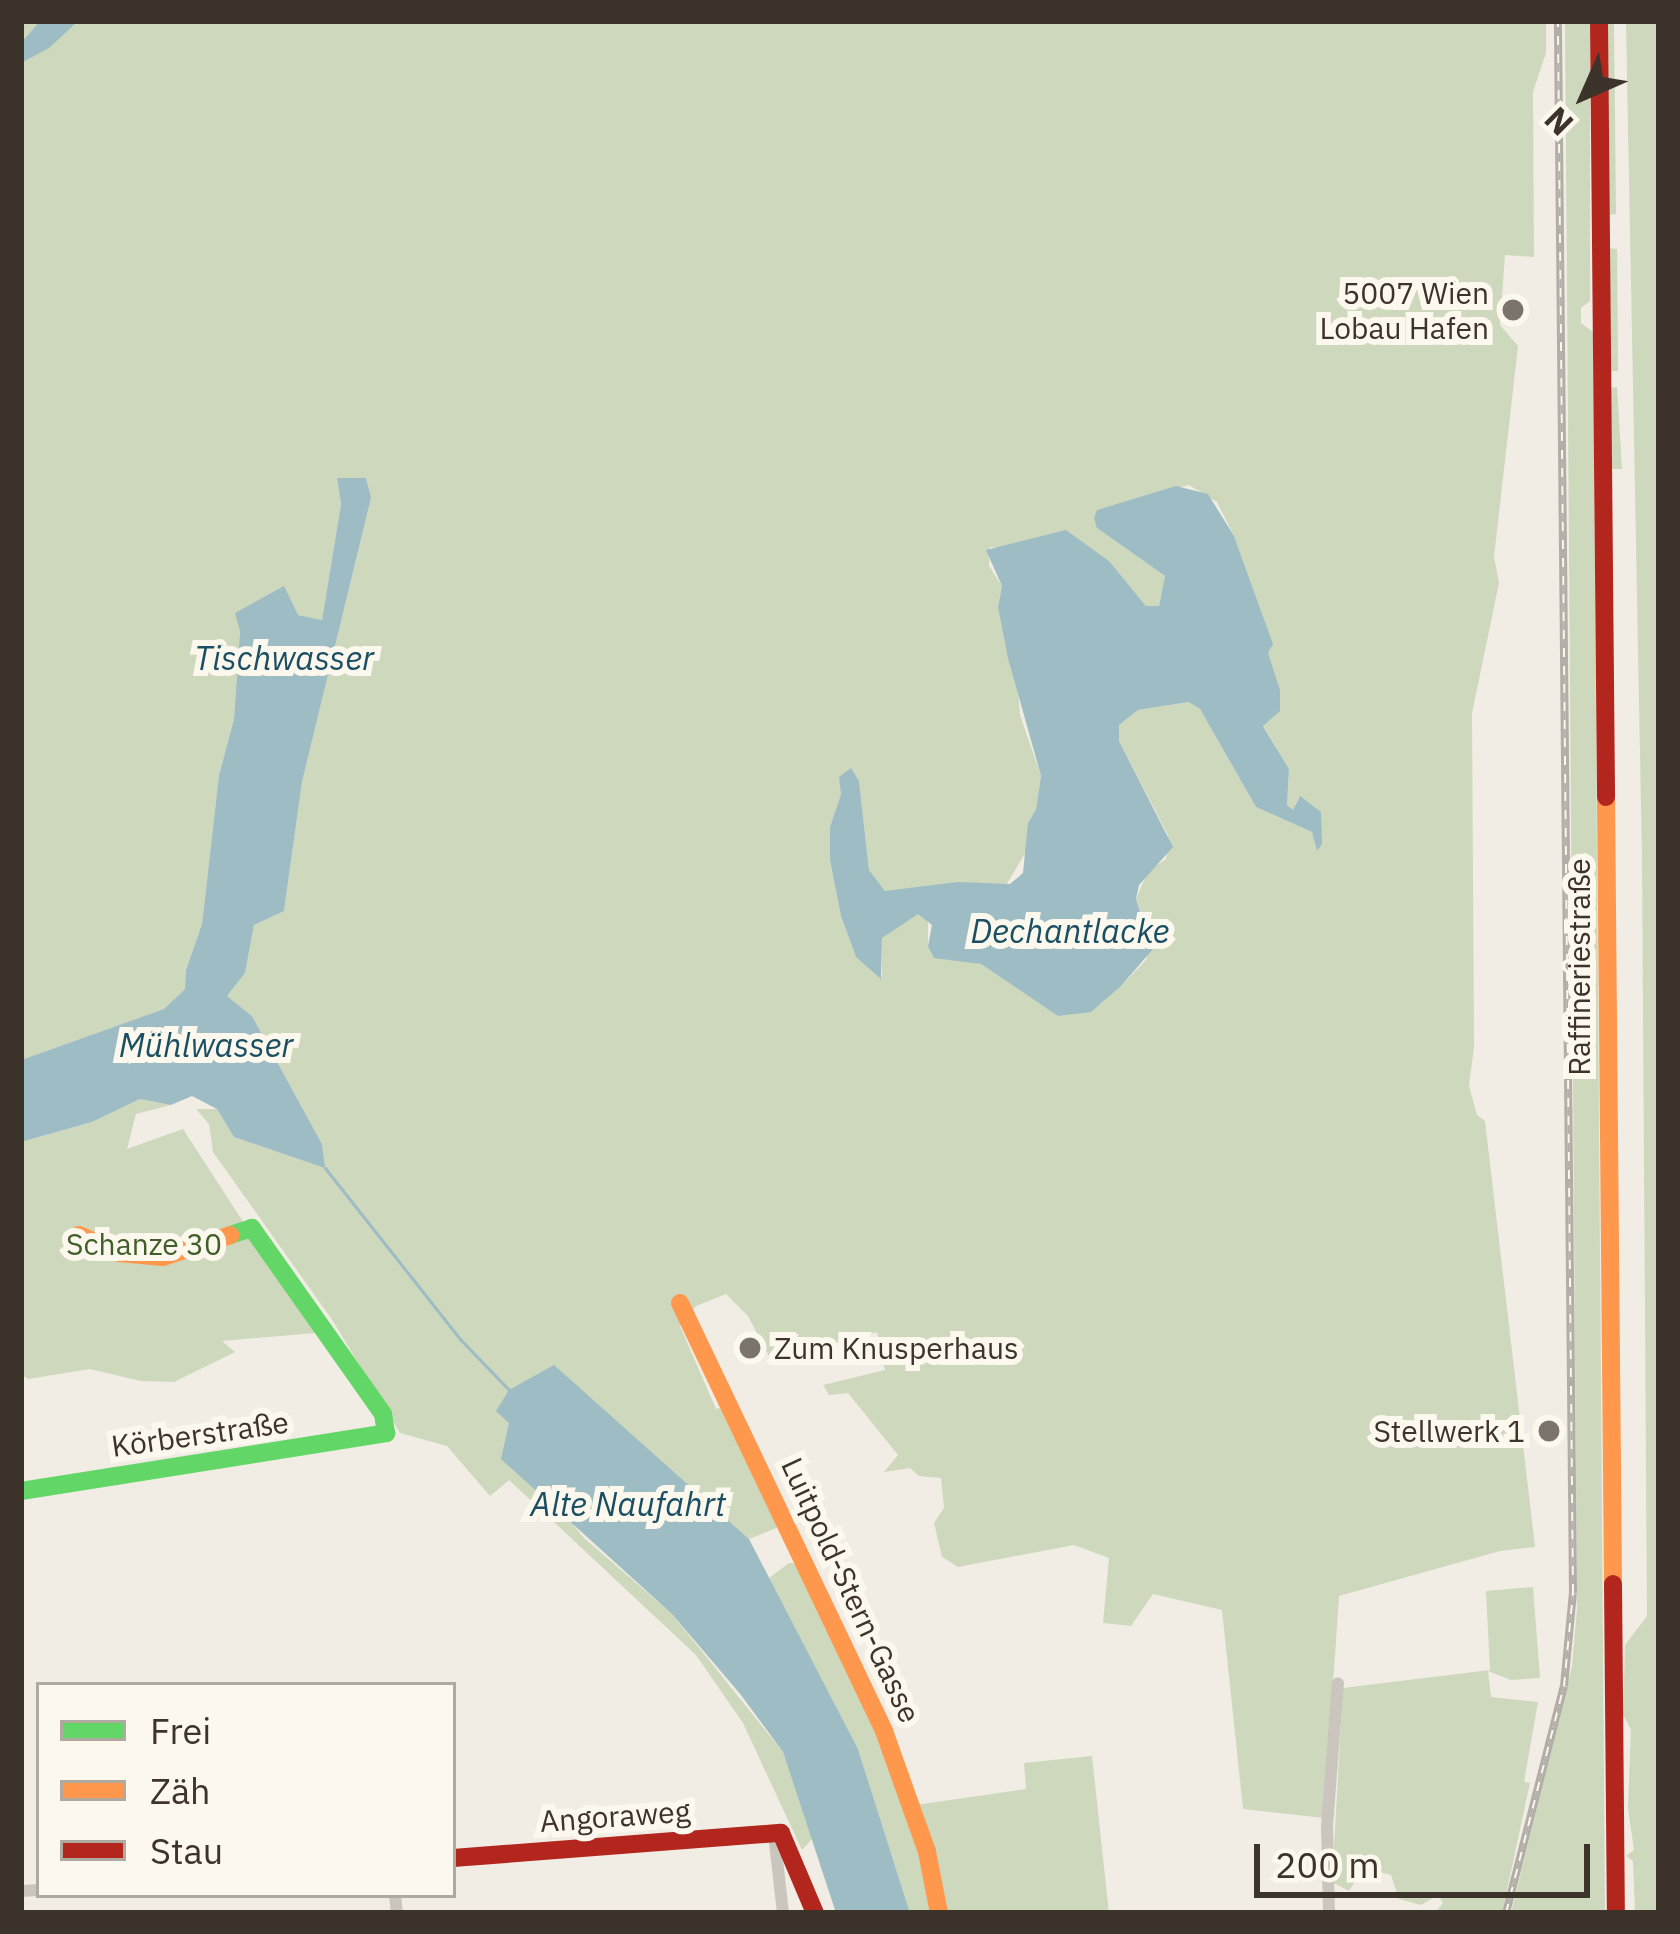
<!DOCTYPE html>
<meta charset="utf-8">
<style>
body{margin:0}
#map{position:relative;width:1680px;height:1934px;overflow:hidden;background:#f1ede4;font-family:"IBM Plex Sans",sans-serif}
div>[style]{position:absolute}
.green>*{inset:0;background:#cdd8bd}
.water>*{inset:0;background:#9ebcc4}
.stream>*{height:3px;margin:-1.5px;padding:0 1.5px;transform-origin:1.5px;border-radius:1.5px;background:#9ebcc4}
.street>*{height:12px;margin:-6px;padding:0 6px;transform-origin:6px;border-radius:6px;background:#cac6bd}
.fast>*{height:18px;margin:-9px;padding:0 9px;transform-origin:9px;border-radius:9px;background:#63d668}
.slow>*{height:18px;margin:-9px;padding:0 9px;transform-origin:9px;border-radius:9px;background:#ff974d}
.jam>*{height:18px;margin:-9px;padding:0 9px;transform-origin:9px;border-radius:9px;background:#b3261e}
.rail>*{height:8px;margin-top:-4px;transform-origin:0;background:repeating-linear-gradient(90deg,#fcf8ed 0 9px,#b2aea7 0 18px);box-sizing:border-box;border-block:3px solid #b2aea7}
.dots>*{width:33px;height:33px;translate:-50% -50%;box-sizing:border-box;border:6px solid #fcf8ed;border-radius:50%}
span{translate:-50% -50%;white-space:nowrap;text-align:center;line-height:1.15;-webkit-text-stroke:12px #fcf8ed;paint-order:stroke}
.poi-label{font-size:30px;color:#3c332a}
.right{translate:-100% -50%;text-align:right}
.left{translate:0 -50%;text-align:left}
.street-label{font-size:30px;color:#3c332a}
.park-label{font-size:30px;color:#405e2a}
.water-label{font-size:33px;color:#1a4f63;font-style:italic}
.frame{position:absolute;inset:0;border:24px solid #3c332a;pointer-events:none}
.legend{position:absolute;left:36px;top:1682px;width:420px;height:216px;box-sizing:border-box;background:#fcf8ed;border:3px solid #afa99f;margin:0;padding:15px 21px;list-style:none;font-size:36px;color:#3c332a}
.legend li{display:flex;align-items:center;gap:24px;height:60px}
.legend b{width:60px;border:3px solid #afa99f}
.north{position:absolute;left:1524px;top:36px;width:120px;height:120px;-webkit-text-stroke:9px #fcf8ed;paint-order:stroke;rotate:225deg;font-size:33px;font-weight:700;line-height:48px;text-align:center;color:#3c332a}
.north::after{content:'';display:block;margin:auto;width:42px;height:54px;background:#3c332a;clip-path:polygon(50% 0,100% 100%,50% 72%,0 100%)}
.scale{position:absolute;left:1254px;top:1844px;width:336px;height:54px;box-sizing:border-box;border:6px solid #3c332a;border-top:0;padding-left:15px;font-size:36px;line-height:42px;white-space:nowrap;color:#3c332a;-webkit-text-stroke:9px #fcf8ed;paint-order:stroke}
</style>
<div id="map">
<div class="green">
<i style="clip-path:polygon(evenodd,21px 21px,1546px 21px,1546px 53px,1533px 92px,1534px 257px,1505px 255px,1500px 325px,1518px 346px,1494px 557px,1499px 583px,1472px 713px,1474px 1047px,1469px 1086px,1477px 1115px,1485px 1121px,1535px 1547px,1500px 1551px,1339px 1596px,1324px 1818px,1243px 1809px,1222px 1610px,1153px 1594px,1131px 1626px,1103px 1623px,1109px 1558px,1074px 1545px,958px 1567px,942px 1557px,934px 1523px,944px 1508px,941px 1478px,919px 1476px,910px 1468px,884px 1472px,898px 1455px,848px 1393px,829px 1395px,823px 1385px,885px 1370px,877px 1332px,771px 1360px,748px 1316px,726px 1294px,696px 1306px,680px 1326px,716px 1409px,724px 1407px,781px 1526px,749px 1539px,554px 1366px,509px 1423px,508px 1443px,583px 1537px,672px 1614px,783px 1752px,812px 1839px,802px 1850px,743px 1723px,696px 1655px,509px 1480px,490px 1496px,447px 1446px,400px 1433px,333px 1321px,213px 1152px,209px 1124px,196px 1109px,217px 1109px,234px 1137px,324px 1167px,322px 1144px,252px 1016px,227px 996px,245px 973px,254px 925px,284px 911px,302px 782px,371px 498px,337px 478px,341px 504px,322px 620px,298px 615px,240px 631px,234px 719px,219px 775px,202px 924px,186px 970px,185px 989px,164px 1009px,21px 1060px,21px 21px,1189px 485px,1217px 502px,1234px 536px,1265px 622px,1263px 725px,1289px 769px,1287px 805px,1293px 811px,1299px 797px,1322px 844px,1317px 849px,1312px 832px,1256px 807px,1200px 709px,1190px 702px,1138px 710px,1119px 725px,1119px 741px,1168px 835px,1166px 859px,1148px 871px,1136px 899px,1151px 936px,1146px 960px,1121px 986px,1092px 1011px,1058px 1016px,981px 964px,940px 956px,928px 946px,928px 916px,918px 914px,891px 927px,882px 938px,882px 977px,856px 957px,841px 916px,830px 860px,830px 827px,841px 794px,859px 781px,869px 870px,885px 891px,1005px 887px,1027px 850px,1028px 823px,1036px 809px,1041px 776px,1020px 715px,1017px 675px,998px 607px,1002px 586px,989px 566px,990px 547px,1110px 562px,1146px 606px,1159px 606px,1165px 576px,1097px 528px,1097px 510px,1189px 485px)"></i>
<i style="clip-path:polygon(1565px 21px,1590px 21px,1590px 301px,1581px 308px,1581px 323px,1593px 332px,1605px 1913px,1511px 1913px,1572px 1666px,1577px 1609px)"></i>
<i style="clip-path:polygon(1605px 21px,1614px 21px,1616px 214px,1607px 215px)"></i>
<i style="clip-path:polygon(1626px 21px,1659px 21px,1659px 1913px,1635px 1913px,1633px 1861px,1626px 1856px,1634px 1850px,1628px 1808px,1631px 1729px,1623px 1715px,1625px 1645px,1647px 1616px,1642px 857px)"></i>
<i style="clip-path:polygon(1608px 248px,1617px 249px,1618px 371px,1610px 371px)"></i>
<i style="clip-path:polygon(1617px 387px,1622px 469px,1611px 469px,1610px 388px)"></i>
<i style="clip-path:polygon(140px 1099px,171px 1105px,136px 1114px,127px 1149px,183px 1129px,315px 1333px,222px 1341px,235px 1352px,174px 1382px,141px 1381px,90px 1369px,28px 1379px,21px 1374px,21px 1142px,92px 1122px)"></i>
<i style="clip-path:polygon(789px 1563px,802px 1564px,908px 1806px,1026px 1789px,1024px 1763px,1092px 1756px,1109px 1913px,910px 1913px,858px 1749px,769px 1578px)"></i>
<i style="clip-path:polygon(1533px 1587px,1540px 1678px,1511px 1680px,1488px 1671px,1491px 1697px,1538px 1702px,1524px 1782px,1530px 1783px,1502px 1913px,1435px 1913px,1443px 1903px,1438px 1895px,1421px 1905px,1399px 1899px,1391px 1875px,1372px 1870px,1359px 1875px,1349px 1891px,1332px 1882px,1343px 1688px,1490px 1670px,1486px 1591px)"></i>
</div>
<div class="water">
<i style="clip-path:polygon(40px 21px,78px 21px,49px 48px,21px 63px,21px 43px)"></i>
<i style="clip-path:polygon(337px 478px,366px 478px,371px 498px,302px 782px,284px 911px,254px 925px,245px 973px,227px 996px,252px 1016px,322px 1144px,325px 1168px,234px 1137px,217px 1109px,192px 1096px,171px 1105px,140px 1099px,92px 1122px,21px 1142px,21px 1060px,164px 1009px,185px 989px,186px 970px,202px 924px,219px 775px,234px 719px,240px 631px,235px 613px,284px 586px,298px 615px,322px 620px,341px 504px)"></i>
<i style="clip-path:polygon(1176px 486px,1208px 494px,1234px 536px,1273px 644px,1268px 653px,1280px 690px,1280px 711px,1263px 726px,1289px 769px,1287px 805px,1293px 810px,1300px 796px,1321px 812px,1322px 844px,1317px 851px,1312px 832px,1256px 807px,1200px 709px,1189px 702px,1138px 710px,1119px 725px,1119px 741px,1173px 847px,1139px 885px,1136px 899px,1153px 949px,1121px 986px,1091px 1012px,1058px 1016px,981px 964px,934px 958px,928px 946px,932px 925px,918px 914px,882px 938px,881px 979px,856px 957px,841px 916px,830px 860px,830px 827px,841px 794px,839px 777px,851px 768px,859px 781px,869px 870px,885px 891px,958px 882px,1010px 884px,1023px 873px,1028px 823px,1036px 809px,1041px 776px,1008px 658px,998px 607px,1002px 586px,986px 550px,1066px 530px,1110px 562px,1146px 606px,1159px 606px,1165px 576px,1097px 528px,1094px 518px,1097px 510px)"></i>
<i style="clip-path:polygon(554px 1365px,749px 1539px,858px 1749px,910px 1913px,836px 1913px,783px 1752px,741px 1695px,672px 1614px,501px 1459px,509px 1423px,496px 1411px,509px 1390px)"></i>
</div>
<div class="stream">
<i style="left:325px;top:1168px;width:218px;rotate:51.7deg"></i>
<i style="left:460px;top:1339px;width:71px;rotate:46.1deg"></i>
</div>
<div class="street">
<i style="left:774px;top:1834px;width:80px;rotate:83.5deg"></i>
<i style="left:21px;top:1891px;width:18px;rotate:-3deg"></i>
<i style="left:395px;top:1895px;width:18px;rotate:84deg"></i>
<i style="left:1329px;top:1913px;width:87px;rotate:-91.3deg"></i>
<i style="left:1327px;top:1826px;width:143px;rotate:-85.6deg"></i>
</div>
<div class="fast">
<i style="left:21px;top:1491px;width:370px;rotate:-9deg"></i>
<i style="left:386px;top:1433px;width:19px;rotate:-99deg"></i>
<i style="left:383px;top:1414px;width:228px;rotate:-125.2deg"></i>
<i style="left:252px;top:1228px;width:22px;rotate:162deg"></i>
</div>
<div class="slow">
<i style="left:1606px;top:797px;width:787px;rotate:89.49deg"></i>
<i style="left:79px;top:1235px;width:44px;rotate:24.2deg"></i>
<i style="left:119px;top:1253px;width:44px;rotate:5.2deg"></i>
<i style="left:163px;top:1257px;width:71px;rotate:-17.9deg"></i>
<i style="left:680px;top:1303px;width:474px;rotate:64.5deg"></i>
<i style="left:884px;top:1731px;width:128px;rotate:70.4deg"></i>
<i style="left:927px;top:1852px;width:62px;rotate:78.9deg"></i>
</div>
<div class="jam">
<i style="left:1599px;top:21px;width:776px;rotate:89.48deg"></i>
<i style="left:1613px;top:1584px;width:329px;rotate:89.5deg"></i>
<i style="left:453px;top:1858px;width:329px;rotate:-4.4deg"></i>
<i style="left:781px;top:1833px;width:87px;rotate:67deg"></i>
</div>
<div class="rail">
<i style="left:1506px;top:1913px;width:234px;rotate:-75.7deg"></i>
<i style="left:1564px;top:1686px;width:93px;rotate:-84.5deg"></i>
<i style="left:1573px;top:1593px;width:1572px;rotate:-90.55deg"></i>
</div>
<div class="dots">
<i style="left:1513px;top:310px;background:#7b746b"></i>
<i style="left:750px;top:1348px;background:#7b746b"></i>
<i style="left:1549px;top:1431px;background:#7b746b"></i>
</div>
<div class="poi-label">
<span class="right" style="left:1489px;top:310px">5007 Wien<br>Lobau Hafen</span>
<span class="left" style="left:774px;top:1348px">Zum Knusperhaus</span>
<span class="right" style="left:1525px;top:1431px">Stellwerk 1</span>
</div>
<div class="street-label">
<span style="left:1579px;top:967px;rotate:-90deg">Raffineriestraße</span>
<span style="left:200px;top:1434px;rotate:-8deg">Körberstraße</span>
<span style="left:851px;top:1590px;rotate:65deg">Luitpold-Stern-Gasse</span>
<span style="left:615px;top:1816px;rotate:-4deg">Angoraweg</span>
</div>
<div class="park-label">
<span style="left:144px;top:1244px">Schanze 30</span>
</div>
<div class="water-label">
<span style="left:284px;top:658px">Tischwasser</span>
<span style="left:1070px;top:931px">Dechantlacke</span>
<span style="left:206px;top:1045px">Mühlwasser</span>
<span style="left:628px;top:1504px">Alte Naufahrt</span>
</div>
<div class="frame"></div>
<ul class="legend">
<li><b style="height:15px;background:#63d668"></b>Frei</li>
<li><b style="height:15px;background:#ff974d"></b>Zäh</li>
<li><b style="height:15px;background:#b3261e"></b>Stau</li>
</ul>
<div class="north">N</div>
<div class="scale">200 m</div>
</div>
